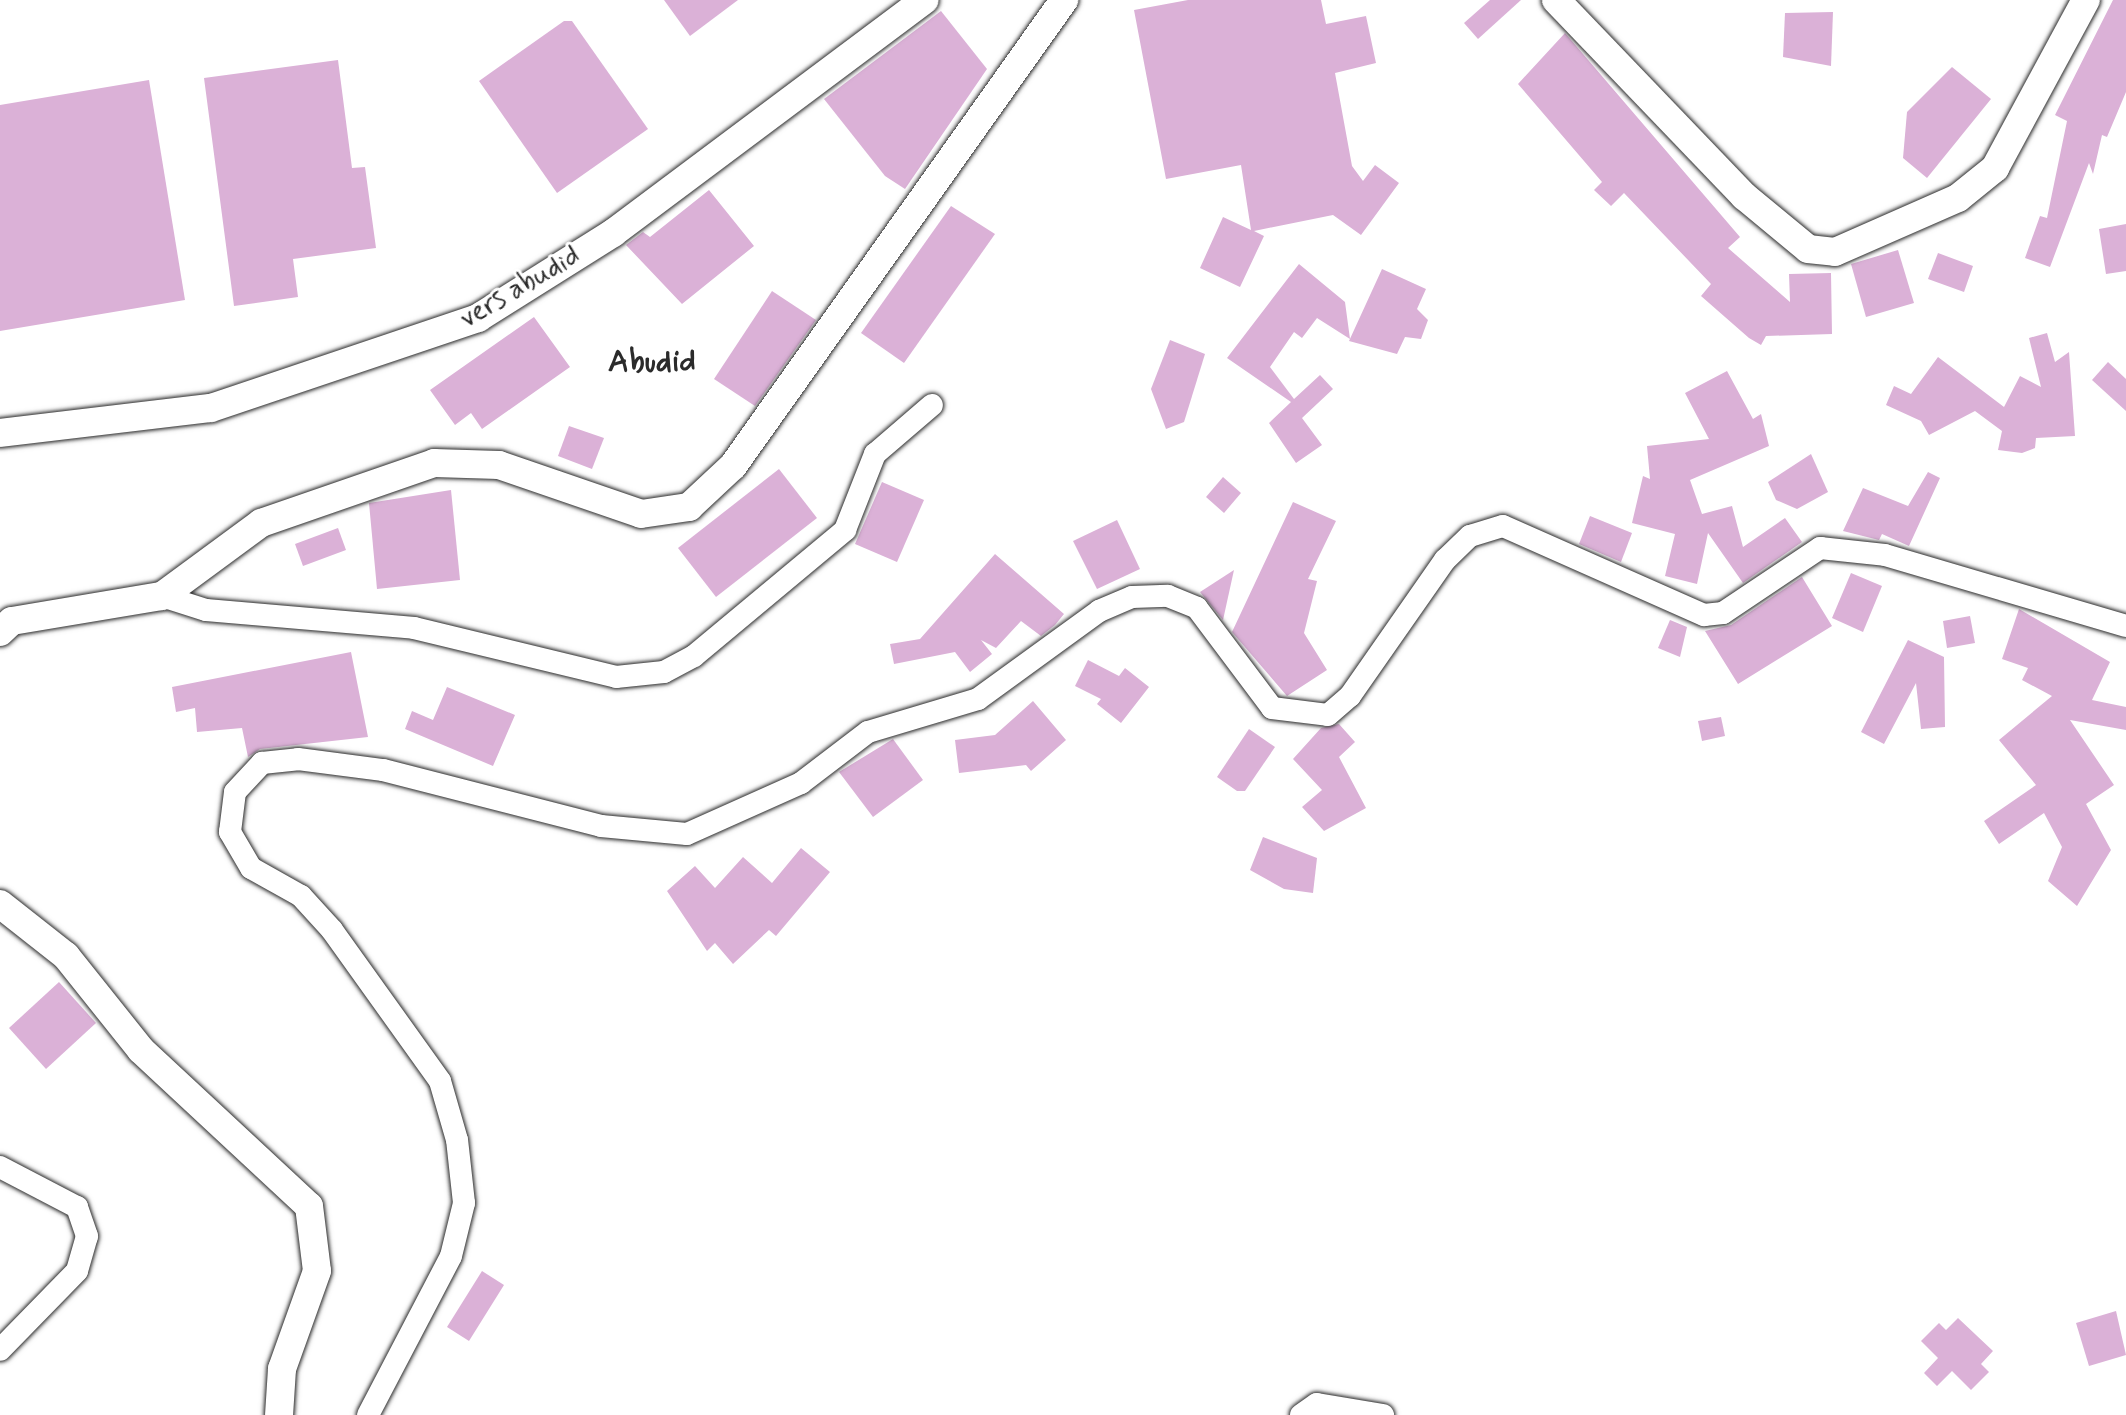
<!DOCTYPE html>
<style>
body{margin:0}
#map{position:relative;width:2126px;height:1415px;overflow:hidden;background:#fff;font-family:Mynerve,sans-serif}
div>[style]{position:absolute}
.building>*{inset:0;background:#dbb1d7}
.roads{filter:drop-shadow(0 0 2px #2b2b2b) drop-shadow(0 0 2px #2b2b2b)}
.minor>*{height:22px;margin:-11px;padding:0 11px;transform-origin:11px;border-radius:11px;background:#fff}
.tertiary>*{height:28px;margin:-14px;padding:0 14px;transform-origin:14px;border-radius:14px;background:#fff}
span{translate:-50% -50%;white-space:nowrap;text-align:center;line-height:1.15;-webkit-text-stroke:6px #fff;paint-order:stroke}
.street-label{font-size:28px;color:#2b2b2b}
.quarter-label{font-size:32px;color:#2b2b2b;font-weight:700}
</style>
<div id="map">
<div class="building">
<i style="clip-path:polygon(664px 0,738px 0,690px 36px)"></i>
<i style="clip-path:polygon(1188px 0,1321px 0,1326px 24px,1366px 16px,1376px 63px,1335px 73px,1352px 166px,1363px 181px,1375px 165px,1399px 183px,1361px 235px,1333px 215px,1254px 231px,1264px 236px,1240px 287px,1200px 268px,1223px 217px,1251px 230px,1241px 165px,1166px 179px,1134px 10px)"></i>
<i style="clip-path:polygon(1490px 0,1521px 0,1478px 39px,1464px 23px)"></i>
<i style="clip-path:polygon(2113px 0,2126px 0,2126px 92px,2107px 137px,2102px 135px,2093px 174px,2089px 163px,2050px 267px,2025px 258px,2040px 216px,2047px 218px,2067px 121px,2055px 115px)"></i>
<i style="clip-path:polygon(941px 11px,987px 69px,905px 189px,885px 176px,824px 99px)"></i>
<i style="clip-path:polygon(1833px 12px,1831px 66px,1783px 57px,1785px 13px)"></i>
<i style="clip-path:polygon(564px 21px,572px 21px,648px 129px,557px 193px,479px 81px)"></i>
<i style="clip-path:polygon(1565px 33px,1740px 237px,1728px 248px,1790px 302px,1789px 274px,1831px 273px,1832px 334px,1766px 336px,1761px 345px,1749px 338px,1701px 296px,1711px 284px,1624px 193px,1611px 206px,1594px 190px,1602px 182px,1518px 84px)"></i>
<i style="clip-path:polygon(338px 60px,352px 168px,365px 167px,376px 248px,293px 259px,298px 297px,234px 306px,204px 78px)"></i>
<i style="clip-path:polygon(1952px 67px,1991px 99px,1927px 178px,1903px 158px,1907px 112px)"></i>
<i style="clip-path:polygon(149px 80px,185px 300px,0 331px,0 105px)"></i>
<i style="clip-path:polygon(709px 190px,754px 246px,682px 304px,626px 245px,643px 232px,650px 237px)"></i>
<i style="clip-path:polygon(951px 206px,995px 234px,904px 363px,861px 333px)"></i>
<i style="clip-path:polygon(2126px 224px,2126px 271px,2106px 274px,2099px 229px)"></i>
<i style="clip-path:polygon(1898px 250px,1914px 303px,1866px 317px,1851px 264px)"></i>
<i style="clip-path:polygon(1938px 253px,1973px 266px,1964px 292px,1928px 279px)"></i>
<i style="clip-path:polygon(1299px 264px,1345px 302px,1350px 339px,1317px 318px,1302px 338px,1294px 332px,1270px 367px,1294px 399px,1320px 375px,1333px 389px,1302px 418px,1322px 445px,1296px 463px,1269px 423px,1291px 402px,1227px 358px)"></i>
<i style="clip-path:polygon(1382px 269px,1426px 289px,1417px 309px,1428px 320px,1421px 339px,1405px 337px,1397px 354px,1349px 341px)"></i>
<i style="clip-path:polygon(772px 291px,816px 320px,755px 406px,714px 379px)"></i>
<i style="clip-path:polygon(534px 317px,570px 367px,482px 429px,471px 413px,455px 425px,430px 390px)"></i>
<i style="clip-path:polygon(2047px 333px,2055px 362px,2069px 352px,2075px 436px,2036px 438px,2035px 448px,2022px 453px,1998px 450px,2002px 431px,1975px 411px,1929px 435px,1921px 421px,1886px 405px,1894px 386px,1911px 394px,1938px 357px,2004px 407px,2020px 376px,2041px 387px,2029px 338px)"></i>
<i style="clip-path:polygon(1170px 340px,1205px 354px,1184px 422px,1166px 429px,1151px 389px)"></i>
<i style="clip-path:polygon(2108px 362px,2126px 379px,2126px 411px,2092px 380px)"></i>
<i style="clip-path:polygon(1727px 371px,1753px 419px,1761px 414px,1769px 446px,1690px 480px,1702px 514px,1732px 506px,1743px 547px,1785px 518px,1802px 542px,1743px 583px,1708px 533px,1697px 584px,1665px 576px,1675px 534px,1632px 523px,1643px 476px,1650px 479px,1647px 446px,1709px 439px,1685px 393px)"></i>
<i style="clip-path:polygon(569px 426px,604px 438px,592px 469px,558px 456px)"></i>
<i style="clip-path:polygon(1811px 454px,1828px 492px,1797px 509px,1776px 500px,1768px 482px)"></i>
<i style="clip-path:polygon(779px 469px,817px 518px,716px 597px,678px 548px)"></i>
<i style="clip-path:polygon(1928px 472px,1940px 478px,1909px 546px,1882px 534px,1879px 540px,1843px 531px,1863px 488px,1908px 506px)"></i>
<i style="clip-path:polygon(1223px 477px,1241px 493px,1224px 513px,1206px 497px)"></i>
<i style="clip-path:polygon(882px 482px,924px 500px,897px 562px,855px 544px)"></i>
<i style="clip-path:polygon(451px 490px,460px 580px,377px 589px,369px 503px)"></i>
<i style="clip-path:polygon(1293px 502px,1336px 521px,1308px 579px,1317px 581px,1304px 633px,1327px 670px,1287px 696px,1232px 632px)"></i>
<i style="clip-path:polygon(1590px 516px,1632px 533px,1621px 562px,1579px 544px)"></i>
<i style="clip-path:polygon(1117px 520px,1140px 569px,1097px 589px,1073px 541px)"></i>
<i style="clip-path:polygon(338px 528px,346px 550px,303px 566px,295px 544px)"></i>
<i style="clip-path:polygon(995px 554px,1064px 614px,1055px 625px,1041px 636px,1021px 621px,996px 648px,981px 640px,992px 654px,970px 672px,955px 652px,894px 664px,890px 644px,920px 639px)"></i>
<i style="clip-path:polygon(1234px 570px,1223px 620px,1200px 592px)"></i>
<i style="clip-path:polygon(1851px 573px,1882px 586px,1863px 632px,1832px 618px)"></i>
<i style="clip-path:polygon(1802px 577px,1832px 626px,1738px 684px,1705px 631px,1731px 625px)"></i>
<i style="clip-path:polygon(2019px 609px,2110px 662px,2092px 700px,2126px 707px,2126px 730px,2070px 720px,2114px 785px,2086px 804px,2111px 850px,2077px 906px,2048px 881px,2062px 847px,2044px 813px,1999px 844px,1984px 821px,2036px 785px,1999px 740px,2052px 696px,2022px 680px,2028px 668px,2002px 659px)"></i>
<i style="clip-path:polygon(1970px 616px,1975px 643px,1947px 648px,1943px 621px)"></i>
<i style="clip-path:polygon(1670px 620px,1687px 627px,1680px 657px,1658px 648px)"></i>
<i style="clip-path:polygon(1908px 640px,1944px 657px,1945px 727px,1921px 729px,1916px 683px,1884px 744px,1861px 732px)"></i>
<i style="clip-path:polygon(351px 652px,368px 737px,260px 749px,248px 757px,242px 728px,197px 732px,195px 708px,176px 712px,172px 687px)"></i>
<i style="clip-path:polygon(1088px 660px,1119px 676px,1125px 668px,1149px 687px,1121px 723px,1097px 704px,1101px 699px,1075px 686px)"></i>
<i style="clip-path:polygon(447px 687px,515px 715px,493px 766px,405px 729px,412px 711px,433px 720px)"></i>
<i style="clip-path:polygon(1033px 701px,1066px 740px,1031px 771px,1026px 765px,959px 773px,955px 740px,995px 735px)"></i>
<i style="clip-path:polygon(1721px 717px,1725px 736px,1702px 741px,1698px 721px)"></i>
<i style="clip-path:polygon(1339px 724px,1355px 742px,1339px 757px,1366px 808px,1324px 831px,1302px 807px,1322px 790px,1293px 759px,1321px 728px)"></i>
<i style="clip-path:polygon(1249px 729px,1275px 747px,1245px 791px,1237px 791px,1217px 777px)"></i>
<i style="clip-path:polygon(893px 739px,923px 780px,873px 817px,839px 772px)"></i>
<i style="clip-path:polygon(1263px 837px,1317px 858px,1313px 893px,1284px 889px,1250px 870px)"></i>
<i style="clip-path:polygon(801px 848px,830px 872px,776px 936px,769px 930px,733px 964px,715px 943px,707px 951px,667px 891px,695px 866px,715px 888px,743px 857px,772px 883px)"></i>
<i style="clip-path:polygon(59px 982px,96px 1023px,46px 1069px,9px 1028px)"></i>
<i style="clip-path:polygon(482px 1271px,504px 1285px,469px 1341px,447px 1327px)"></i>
<i style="clip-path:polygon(2116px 1311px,2126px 1355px,2089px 1366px,2076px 1323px)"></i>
<i style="clip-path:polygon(1958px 1318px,1993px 1351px,1981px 1364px,1989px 1372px,1971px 1390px,1952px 1371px,1937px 1386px,1924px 1373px,1938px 1358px,1921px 1341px,1939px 1323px,1946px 1330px)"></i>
</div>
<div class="roads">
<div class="minor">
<i style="left:162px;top:596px;width:46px;rotate:17.7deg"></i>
<i style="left:206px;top:610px;width:209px;rotate:4.9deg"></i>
<i style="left:414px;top:628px;width:208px;rotate:13.6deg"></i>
<i style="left:616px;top:677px;width:48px;rotate:-5.9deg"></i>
<i style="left:664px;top:672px;width:34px;rotate:-28deg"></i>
<i style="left:694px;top:656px;width:197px;rotate:-39.8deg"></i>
<i style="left:845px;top:530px;width:82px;rotate:-68.5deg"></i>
<i style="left:875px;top:454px;width:75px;rotate:-40.7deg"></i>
<i style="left:0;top:1167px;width:87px;rotate:27.5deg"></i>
<i style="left:77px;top:1207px;width:31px;rotate:71deg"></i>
<i style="left:87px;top:1236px;width:36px;rotate:106deg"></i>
<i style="left:77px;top:1271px;width:110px;rotate:134.3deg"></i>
<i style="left:368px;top:1415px;width:179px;rotate:-62.4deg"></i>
<i style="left:451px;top:1256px;width:55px;rotate:-76.2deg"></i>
<i style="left:464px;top:1203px;width:63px;rotate:-96.3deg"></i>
<i style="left:457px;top:1140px;width:61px;rotate:-106.1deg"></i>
<i style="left:440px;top:1081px;width:186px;rotate:-125.6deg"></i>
<i style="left:332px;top:930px;width:46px;rotate:-132.4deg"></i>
<i style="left:301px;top:896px;width:57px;rotate:-150.8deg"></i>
<i style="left:251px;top:868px;width:42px;rotate:-120.3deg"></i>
<i style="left:230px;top:832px;width:40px;rotate:-82.9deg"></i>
<i style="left:235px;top:792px;width:40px;rotate:-47deg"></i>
<i style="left:262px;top:763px;width:36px;rotate:-6deg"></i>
<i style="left:298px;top:759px;width:86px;rotate:7.4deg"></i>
<i style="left:383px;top:770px;width:225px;rotate:14.4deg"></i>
<i style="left:601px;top:826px;width:86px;rotate:5.3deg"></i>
<i style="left:687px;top:834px;width:125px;rotate:-24.1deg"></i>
<i style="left:801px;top:783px;width:84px;rotate:-37.3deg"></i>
<i style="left:868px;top:732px;width:115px;rotate:-16.7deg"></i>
<i style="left:978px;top:699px;width:150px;rotate:-36deg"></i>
<i style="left:1099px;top:611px;width:36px;rotate:-23deg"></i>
<i style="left:1132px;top:597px;width:36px;rotate:-2deg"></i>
<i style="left:1168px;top:596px;width:31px;rotate:22deg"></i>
<i style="left:1197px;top:608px;width:125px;rotate:53.1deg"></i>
<i style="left:1272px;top:708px;width:56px;rotate:7.1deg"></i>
<i style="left:1328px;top:715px;width:29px;rotate:-41deg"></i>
<i style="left:1350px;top:696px;width:166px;rotate:-55.1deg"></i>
<i style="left:1445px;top:560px;width:35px;rotate:-44deg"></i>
<i style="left:1470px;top:536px;width:34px;rotate:-17deg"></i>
<i style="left:1503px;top:526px;width:220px;rotate:23.9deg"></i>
<i style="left:1704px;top:615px;width:19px;rotate:-6deg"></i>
<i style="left:1723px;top:613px;width:117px;rotate:-33.8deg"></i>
<i style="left:1820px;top:548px;width:65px;rotate:6.1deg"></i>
<i style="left:1885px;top:555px;width:251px;rotate:16.4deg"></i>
<i style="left:1301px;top:1415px;width:19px;rotate:-35deg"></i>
<i style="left:1317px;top:1404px;width:67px;rotate:9.5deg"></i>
</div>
<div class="tertiary">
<i style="left:1556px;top:0;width:272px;rotate:46.2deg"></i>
<i style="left:1744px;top:196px;width:83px;rotate:39.6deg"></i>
<i style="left:1808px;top:249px;width:27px;rotate:6deg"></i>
<i style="left:1835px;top:252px;width:134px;rotate:-23.7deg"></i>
<i style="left:1958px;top:198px;width:48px;rotate:-39deg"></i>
<i style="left:1995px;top:168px;width:191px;rotate:-61.6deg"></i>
<i style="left:0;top:433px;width:212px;rotate:-6.8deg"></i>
<i style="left:211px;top:408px;width:282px;rotate:-18.6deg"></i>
<i style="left:478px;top:318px;width:160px;rotate:-32.2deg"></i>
<i style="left:613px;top:233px;width:389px;rotate:-36.8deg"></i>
<i style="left:0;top:632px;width:16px;rotate:-43deg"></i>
<i style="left:12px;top:621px;width:152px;rotate:-9.5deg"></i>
<i style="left:162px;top:596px;width:123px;rotate:-36.4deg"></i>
<i style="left:261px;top:523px;width:183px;rotate:-19.1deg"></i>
<i style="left:434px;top:463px;width:65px;rotate:1.8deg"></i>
<i style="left:499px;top:465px;width:150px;rotate:19deg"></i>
<i style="left:641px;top:514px;width:49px;rotate:-8.3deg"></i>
<i style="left:689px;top:507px;width:60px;rotate:-43deg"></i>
<i style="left:733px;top:466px;width:572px;rotate:-54.61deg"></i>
<i style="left:0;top:904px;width:84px;rotate:38.2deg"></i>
<i style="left:66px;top:956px;width:120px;rotate:51.4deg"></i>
<i style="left:141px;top:1050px;width:229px;rotate:42.9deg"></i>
<i style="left:309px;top:1206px;width:65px;rotate:83deg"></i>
<i style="left:317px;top:1271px;width:104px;rotate:109.7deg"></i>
<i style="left:282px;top:1369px;width:46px;rotate:93.7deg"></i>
</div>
</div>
<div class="street-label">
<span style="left:520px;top:288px;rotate:-30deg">vers abudid</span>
</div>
<div class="quarter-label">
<span style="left:652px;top:362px">Abudid</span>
</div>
</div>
